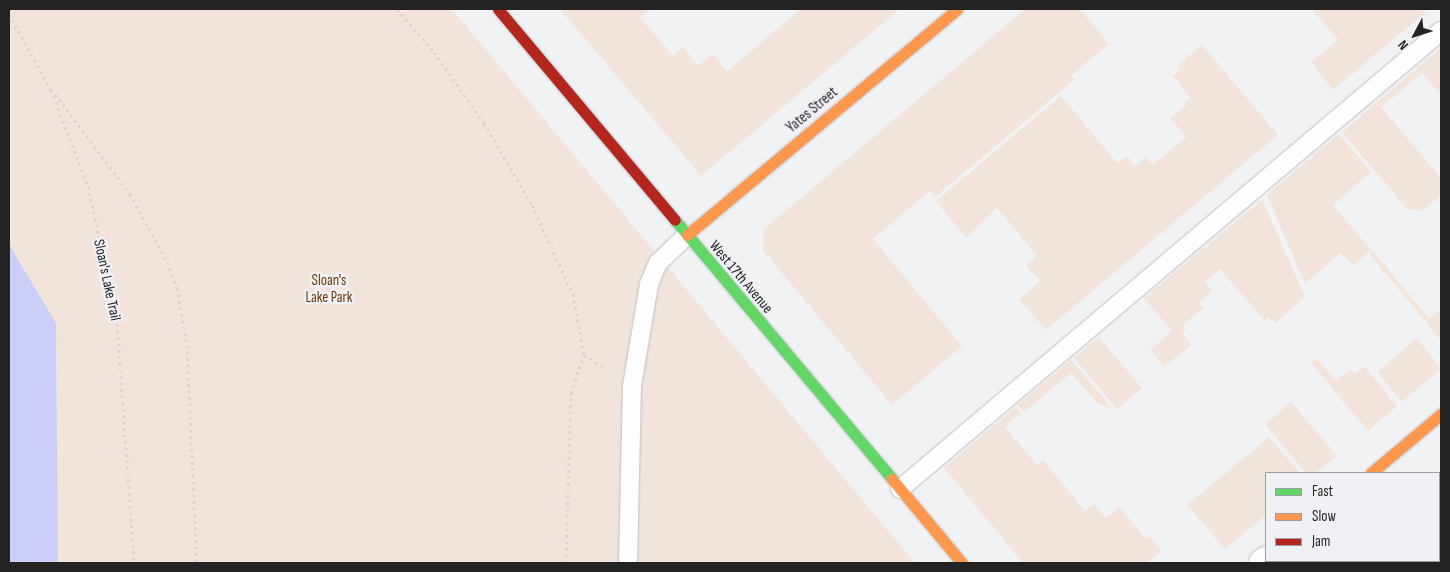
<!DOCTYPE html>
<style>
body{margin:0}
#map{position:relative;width:1450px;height:572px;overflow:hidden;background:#f1f2f4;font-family:"Sofia Sans Condensed",sans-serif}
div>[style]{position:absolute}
.green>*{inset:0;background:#f3e4db}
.water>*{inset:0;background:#cbcff7}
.path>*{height:3px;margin-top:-1.5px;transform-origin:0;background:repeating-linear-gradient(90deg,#d6d6d7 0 2.5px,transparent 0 6.5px)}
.roads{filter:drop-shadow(0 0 1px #c0c0c2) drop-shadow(0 0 1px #c0c0c2)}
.lane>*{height:18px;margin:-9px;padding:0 9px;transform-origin:9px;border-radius:9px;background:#fdfdfd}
.street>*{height:28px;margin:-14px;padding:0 14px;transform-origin:14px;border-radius:14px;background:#fdfdfd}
.fast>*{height:11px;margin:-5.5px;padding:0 5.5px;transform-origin:5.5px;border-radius:5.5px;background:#63d668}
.slow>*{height:11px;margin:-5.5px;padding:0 5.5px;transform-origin:5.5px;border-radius:5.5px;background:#ff974d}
.jam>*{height:11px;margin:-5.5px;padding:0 5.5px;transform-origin:5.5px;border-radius:5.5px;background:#b3261e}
span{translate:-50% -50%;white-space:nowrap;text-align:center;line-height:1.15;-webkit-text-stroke:5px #f0f1f5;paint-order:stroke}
.street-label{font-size:15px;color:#232324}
.park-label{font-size:15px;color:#6f3805}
.frame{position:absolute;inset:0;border:10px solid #232324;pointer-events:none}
.legend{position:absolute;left:1265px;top:472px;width:175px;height:90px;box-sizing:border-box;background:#f0f1f5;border:1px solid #9e9fa1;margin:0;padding:6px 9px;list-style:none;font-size:15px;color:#232324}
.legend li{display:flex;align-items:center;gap:10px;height:25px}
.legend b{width:25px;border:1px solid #9e9fa1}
.north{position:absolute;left:1390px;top:10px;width:50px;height:50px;-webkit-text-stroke:4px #f0f1f5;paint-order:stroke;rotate:230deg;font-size:14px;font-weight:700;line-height:20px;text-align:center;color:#232324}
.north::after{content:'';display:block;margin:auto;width:18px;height:22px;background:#232324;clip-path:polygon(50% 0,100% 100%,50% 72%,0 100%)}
</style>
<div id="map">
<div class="green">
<i style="clip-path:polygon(9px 9px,452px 9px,915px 563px,58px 563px,56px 323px,9px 244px)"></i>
<i style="clip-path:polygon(560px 9px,650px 9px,640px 17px,673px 56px,683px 47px,698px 66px,713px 54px,727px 71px,801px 9px,900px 9px,701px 176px)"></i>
<i style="clip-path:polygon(1025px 9px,1080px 9px,1109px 44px,1071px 76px,1074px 80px,935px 197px,930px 191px,873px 239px,962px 346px,892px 405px,762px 249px,764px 229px)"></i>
<i style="clip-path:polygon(1312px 9px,1424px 9px,1426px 12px,1333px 90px,1311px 62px,1338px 40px)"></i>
<i style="clip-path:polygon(1202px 45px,1278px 135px,1046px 330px,1019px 299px,1040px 281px,1026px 265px,1037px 256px,997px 208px,966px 238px,936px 201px,1061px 96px,1117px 163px,1127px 156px,1135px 166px,1146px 157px,1153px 165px,1186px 137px,1170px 118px,1186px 105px,1184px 102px,1190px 97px,1173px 76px,1180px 70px,1177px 66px)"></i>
<i style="clip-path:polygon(1441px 48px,1441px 95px,1422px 73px,1381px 107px,1441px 178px,1441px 195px,1422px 211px,1407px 209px,1342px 132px)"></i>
<i style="clip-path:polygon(1339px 134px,1371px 172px,1333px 205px,1371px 250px,1353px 266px,1341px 253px,1305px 284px,1267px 195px)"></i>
<i style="clip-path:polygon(1262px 200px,1305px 297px,1275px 323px,1269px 317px,1265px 321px,1220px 269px,1205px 282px,1212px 291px,1199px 302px,1203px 308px,1183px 325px,1186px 329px,1182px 333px,1191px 345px,1164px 367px,1150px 350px,1172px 331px,1144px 298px)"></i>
<i style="clip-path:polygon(1373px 251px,1429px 318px,1441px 309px,1441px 340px,1369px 254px)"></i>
<i style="clip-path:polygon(1099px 337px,1142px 388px,1117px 409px,1074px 358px)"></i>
<i style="clip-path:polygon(1417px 338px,1441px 369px,1402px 402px,1377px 372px)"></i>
<i style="clip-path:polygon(1316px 358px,1336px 381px,1350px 369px,1355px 374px,1364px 366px,1397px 406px,1368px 431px,1311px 363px)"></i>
<i style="clip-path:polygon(1071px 360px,1112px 408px,1098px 404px,1071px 373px,1024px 412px,1017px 405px)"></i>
<i style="clip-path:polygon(1291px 402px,1337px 456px,1316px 473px,1306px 473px,1265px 424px)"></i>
<i style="clip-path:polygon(1016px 407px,1021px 413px,1005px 427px,1037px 465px,1043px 460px,1085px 511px,1094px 504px,1106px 518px,1119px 507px,1146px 539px,1150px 537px,1162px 551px,1146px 563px,1023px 563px,944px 468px)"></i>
<i style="clip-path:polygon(1269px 437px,1300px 473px,1266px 473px,1266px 515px,1225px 549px,1187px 505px)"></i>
<i style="clip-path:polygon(1439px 500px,1441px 549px,1439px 552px)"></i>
<i style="clip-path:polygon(1356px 561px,1420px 561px,1421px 563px,1358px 563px)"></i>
</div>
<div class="water">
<i style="clip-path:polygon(9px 244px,56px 323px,58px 563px,9px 563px)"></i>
</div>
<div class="path">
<i style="left:397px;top:9px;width:57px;rotate:49.3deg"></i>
<i style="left:434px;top:52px;width:87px;rotate:54.8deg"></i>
<i style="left:484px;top:123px;width:95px;rotate:59.7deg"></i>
<i style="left:532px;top:205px;width:98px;rotate:65.3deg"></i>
<i style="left:573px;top:294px;width:62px;rotate:79.8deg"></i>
<i style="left:584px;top:355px;width:23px;rotate:31deg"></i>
<i style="left:9px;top:14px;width:87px;rotate:61.1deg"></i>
<i style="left:51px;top:90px;width:103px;rotate:68.9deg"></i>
<i style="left:88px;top:186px;width:141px;rotate:78.1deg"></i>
<i style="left:117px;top:324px;width:240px;rotate:85.9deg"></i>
<i style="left:55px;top:94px;width:125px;rotate:53.1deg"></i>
<i style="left:130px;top:194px;width:77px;rotate:61.4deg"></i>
<i style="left:167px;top:262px;width:28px;rotate:69deg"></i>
<i style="left:177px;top:288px;width:58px;rotate:80deg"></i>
<i style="left:187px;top:345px;width:218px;rotate:87.4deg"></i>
<i style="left:566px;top:563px;width:170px;rotate:-88.3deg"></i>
<i style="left:571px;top:393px;width:40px;rotate:-71.1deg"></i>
</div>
<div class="roads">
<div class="lane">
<i style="left:900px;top:489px;width:709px;rotate:-40.25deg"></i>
<i style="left:628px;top:563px;width:177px;rotate:-88.7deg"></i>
<i style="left:632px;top:386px;width:103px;rotate:-80.5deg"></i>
<i style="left:649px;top:284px;width:23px;rotate:-67deg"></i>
<i style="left:658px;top:263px;width:40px;rotate:-44deg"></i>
</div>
<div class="street">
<i style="left:1263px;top:563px;width:4px;rotate:-34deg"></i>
</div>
<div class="fast">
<i style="left:675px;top:220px;width:338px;rotate:50deg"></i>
</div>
<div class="slow">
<i style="left:687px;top:235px;width:352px;rotate:-39.9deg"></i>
<i style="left:1371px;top:473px;width:92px;rotate:-40.1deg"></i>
<i style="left:892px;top:479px;width:109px;rotate:50.2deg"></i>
</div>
<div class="jam">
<i style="left:498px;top:9px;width:275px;rotate:50deg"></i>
</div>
</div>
<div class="street-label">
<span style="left:812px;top:110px;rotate:-40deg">Yates Street</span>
<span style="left:741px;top:277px;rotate:50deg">West 17th Avenue</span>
<span style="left:107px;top:280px;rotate:78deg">Sloan's Lake Trail</span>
</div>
<div class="park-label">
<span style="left:329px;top:289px">Sloan's<br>Lake Park</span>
</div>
<div class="frame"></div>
<ul class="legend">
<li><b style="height:6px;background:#63d668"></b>Fast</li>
<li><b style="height:6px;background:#ff974d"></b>Slow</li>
<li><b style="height:6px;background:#b3261e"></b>Jam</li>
</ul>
<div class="north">N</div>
</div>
